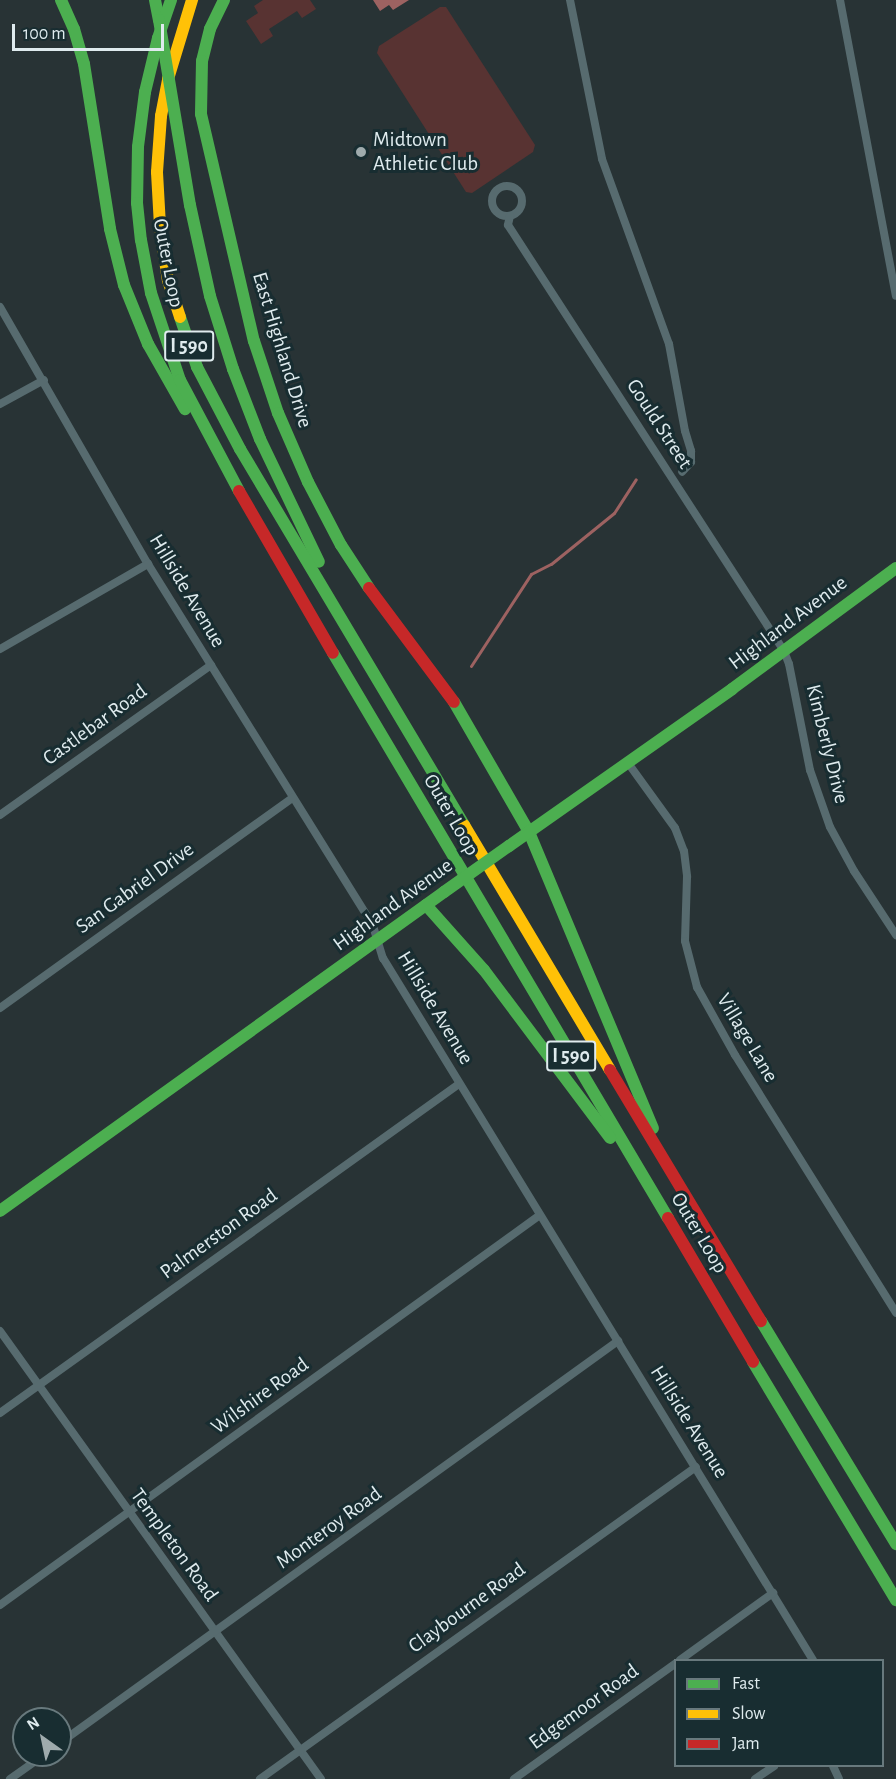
<!DOCTYPE html>
<style>
body{margin:0}
#map{position:relative;width:896px;height:1779px;overflow:hidden;background:#283335;font-family:"Alegreya Sans",sans-serif}
div>[style]{position:absolute}
.green>*{inset:0;background:#583332}
.water>*{inset:0;background:#9d6261}
.stream>*{height:3px;margin:-1.5px;padding:0 1.5px;transform-origin:1.5px;border-radius:1.5px;background:#9d6261}
.street>*{height:8px;margin:-4px;padding:0 4px;transform-origin:4px;border-radius:4px;background:#576b6f}
.street>.ring{margin:-4px;padding:0;box-sizing:content-box;background:none;border:8px solid #576b6f;border-radius:50%}
.fast>*{height:12px;margin:-6px;padding:0 6px;transform-origin:6px;border-radius:6px;background:#4caf50}
.slow>*{height:12px;margin:-6px;padding:0 6px;transform-origin:6px;border-radius:6px;background:#ffc107}
.jam>*{height:12px;margin:-6px;padding:0 6px;transform-origin:6px;border-radius:6px;background:#c62828}
.fast-bridge>*{height:12px;margin:-6px;padding:0 6px;transform-origin:6px;border-radius:6px;background:#4caf50}
.dots>*{width:16px;height:16px;translate:-50% -50%;box-sizing:border-box;border:3px solid #182d31;border-radius:50%}
span{translate:-50% -50%;white-space:nowrap;text-align:center;line-height:1.15;-webkit-text-stroke:6px #182d31;paint-order:stroke}
.shield-label span{padding:2px 4px;background:#182d31;border:2px solid;border-radius:4px;-webkit-text-stroke-width:0}
.shield-label{font-size:20px;color:#dfebee;font-weight:700}
.poi-label{font-size:21px;color:#dfebee}
.left{translate:0 -50%;text-align:left}
.street-label{font-size:21px;color:#dfebee}
.legend{position:absolute;left:674px;top:1659px;width:210px;height:108px;box-sizing:border-box;background:#182d31;border:2px solid #68797d;margin:0;padding:8px 10px;list-style:none;font-size:18px;color:#dfebee}
.legend li{display:flex;align-items:center;gap:12px;height:30px}
.legend b{width:30px;border:2px solid #68797d}
.north{position:absolute;left:12px;top:1707px;width:60px;height:60px;box-sizing:border-box;background:#182d31;border:2px solid #68797d;border-radius:50%;rotate:327deg;font-size:16px;font-weight:700;line-height:24px;text-align:center;color:#dfebee}
.north::after{content:'';display:block;margin:auto;width:21px;height:27px;background:#9fabad;clip-path:polygon(50% 0,100% 100%,50% 72%,0 100%)}
.scale{position:absolute;left:12px;top:24px;width:152px;height:27px;box-sizing:border-box;border:3px solid #dfebee;border-top:0;padding-left:8px;font-size:18px;line-height:21px;white-space:nowrap;color:#dfebee;-webkit-text-stroke:4px #182d31;paint-order:stroke}
</style>
<div id="map">
<div class="green">
<i style="clip-path:polygon(263px 0,310px 0,316px 9px,302px 18px,297px 11px,269px 29px,273px 36px,261px 44px,246px 21px,258px 13px,254px 6px)"></i>
<i style="clip-path:polygon(440px 7px,446px 7px,535px 145px,533px 152px,472px 193px,466px 192px,377px 53px,379px 46px)"></i>
</div>
<div class="water">
<i style="clip-path:polygon(373px 0,409px 0,393px 10px,389px 5px,380px 11px)"></i>
</div>
<div class="stream">
<i style="left:471px;top:666px;width:110px;rotate:-56.9deg"></i>
<i style="left:531px;top:574px;width:22px;rotate:-27deg"></i>
<i style="left:551px;top:564px;width:81px;rotate:-39deg"></i>
<i style="left:614px;top:513px;width:40px;rotate:-57.1deg"></i>
</div>
<div class="street">
<i style="left:570px;top:0;width:162px;rotate:78.6deg"></i>
<i style="left:602px;top:159px;width:197px;rotate:70.1deg"></i>
<i style="left:669px;top:344px;width:88px;rotate:79.6deg"></i>
<i style="left:685px;top:431px;width:21px;rotate:73deg"></i>
<i style="left:691px;top:451px;width:11px;rotate:90deg"></i>
<i style="left:691px;top:462px;width:13px;rotate:132deg"></i>
<i style="left:840px;top:0;width:301px;rotate:79.3deg"></i>
<i class="ring" style="left:492px;top:186px;width:22px;height:22px"></i>
<i style="left:510px;top:216px;width:9px;rotate:103deg"></i>
<i style="left:508px;top:225px;width:508px;rotate:57.06deg"></i>
<i style="left:784px;top:651px;width:14px;rotate:69deg"></i>
<i style="left:789px;top:664px;width:108px;rotate:78.8deg"></i>
<i style="left:810px;top:770px;width:60px;rotate:70.7deg"></i>
<i style="left:830px;top:827px;width:50px;rotate:61.4deg"></i>
<i style="left:854px;top:871px;width:77px;rotate:56.7deg"></i>
<i style="left:0;top:307px;width:297px;rotate:60.1deg"></i>
<i style="left:148px;top:564px;width:426px;rotate:58.1deg"></i>
<i style="left:373px;top:926px;width:34px;rotate:73deg"></i>
<i style="left:383px;top:958px;width:823px;rotate:58.51deg"></i>
<i style="left:0;top:404px;width:50px;rotate:-28.6deg"></i>
<i style="left:0;top:649px;width:171px;rotate:-29.9deg"></i>
<i style="left:628px;top:763px;width:80px;rotate:54.1deg"></i>
<i style="left:675px;top:828px;width:25px;rotate:69deg"></i>
<i style="left:684px;top:851px;width:26px;rotate:83deg"></i>
<i style="left:687px;top:877px;width:64px;rotate:91.8deg"></i>
<i style="left:685px;top:941px;width:48px;rotate:75.4deg"></i>
<i style="left:697px;top:987px;width:78px;rotate:60.8deg"></i>
<i style="left:735px;top:1055px;width:304px;rotate:58deg"></i>
<i style="left:0;top:815px;width:259px;rotate:-35.4deg"></i>
<i style="left:0;top:1008px;width:360px;rotate:-35.7deg"></i>
<i style="left:0;top:1331px;width:551px;rotate:54.38deg"></i>
<i style="left:0;top:1413px;width:565px;rotate:-35.63deg"></i>
<i style="left:0;top:1605px;width:666px;rotate:-35.84deg"></i>
<i style="left:680px;top:1660px;width:115px;rotate:-35.8deg"></i>
<i style="left:60px;top:1743px;width:688px;rotate:-35.77deg"></i>
<i style="left:833px;top:1766px;width:14px;rotate:65deg"></i>
<i style="left:10px;top:1779px;width:42px;rotate:-35.2deg"></i>
<i style="left:260px;top:1779px;width:536px;rotate:-35.59deg"></i>
<i style="left:514px;top:1779px;width:199px;rotate:-35.6deg"></i>
<i style="left:755px;top:1779px;width:23px;rotate:-34deg"></i>
</div>
<div class="fast">
<i style="left:61px;top:0;width:32px;rotate:66deg"></i>
<i style="left:74px;top:29px;width:36px;rotate:74deg"></i>
<i style="left:84px;top:64px;width:167px;rotate:81deg"></i>
<i style="left:110px;top:229px;width:58px;rotate:76deg"></i>
<i style="left:124px;top:285px;width:64px;rotate:67.9deg"></i>
<i style="left:148px;top:344px;width:75px;rotate:60.4deg"></i>
<i style="left:155px;top:0;width:20px;rotate:79deg"></i>
<i style="left:171px;top:0;width:40px;rotate:108.9deg"></i>
<i style="left:158px;top:38px;width:56px;rotate:103.5deg"></i>
<i style="left:145px;top:92px;width:55px;rotate:97.3deg"></i>
<i style="left:138px;top:147px;width:56px;rotate:91deg"></i>
<i style="left:137px;top:203px;width:37px;rotate:84deg"></i>
<i style="left:141px;top:240px;width:54px;rotate:79.3deg"></i>
<i style="left:151px;top:293px;width:92px;rotate:71.6deg"></i>
<i style="left:180px;top:380px;width:126px;rotate:62deg"></i>
<i style="left:224px;top:0;width:32px;rotate:116deg"></i>
<i style="left:210px;top:29px;width:33px;rotate:104deg"></i>
<i style="left:202px;top:61px;width:53px;rotate:91.1deg"></i>
<i style="left:201px;top:114px;width:233px;rotate:76.9deg"></i>
<i style="left:254px;top:341px;width:76px;rotate:71.6deg"></i>
<i style="left:278px;top:413px;width:75px;rotate:66.5deg"></i>
<i style="left:308px;top:482px;width:71px;rotate:62.4deg"></i>
<i style="left:341px;top:545px;width:51px;rotate:56.9deg"></i>
<i style="left:190px;top:205px;width:93px;rotate:77.6deg"></i>
<i style="left:210px;top:296px;width:77px;rotate:72.5deg"></i>
<i style="left:233px;top:369px;width:75px;rotate:68.9deg"></i>
<i style="left:260px;top:439px;width:136px;rotate:64.4deg"></i>
<i style="left:180px;top:317px;width:53px;rotate:71.2deg"></i>
<i style="left:197px;top:367px;width:93px;rotate:62.3deg"></i>
<i style="left:240px;top:449px;width:438px;rotate:59.2deg"></i>
<i style="left:333px;top:653px;width:657px;rotate:59.34deg"></i>
<i style="left:454px;top:702px;width:150px;rotate:60deg"></i>
<i style="left:529px;top:832px;width:321px;rotate:67.3deg"></i>
<i style="left:509px;top:846px;width:273px;rotate:-35.1deg"></i>
<i style="left:732px;top:689px;width:204px;rotate:-36.4deg"></i>
<i style="left:426px;top:905px;width:87px;rotate:48.3deg"></i>
<i style="left:484px;top:970px;width:210px;rotate:53.1deg"></i>
<i style="left:0;top:1211px;width:547px;rotate:-35.7deg"></i>
<i style="left:761px;top:1321px;width:261px;rotate:58.8deg"></i>
<i style="left:753px;top:1362px;width:278px;rotate:59deg"></i>
</div>
<div class="slow">
<i style="left:180px;top:317px;width:38px;rotate:-108deg"></i>
<i style="left:168px;top:281px;width:56px;rotate:-98.3deg"></i>
<i style="left:160px;top:226px;width:54px;rotate:-93.2deg"></i>
<i style="left:157px;top:172px;width:56px;rotate:-85.9deg"></i>
<i style="left:161px;top:116px;width:38px;rotate:-79deg"></i>
<i style="left:168px;top:79px;width:83px;rotate:-73.1deg"></i>
<i style="left:464px;top:825px;width:285px;rotate:59.2deg"></i>
</div>
<div class="jam">
<i style="left:239px;top:491px;width:187px;rotate:59.9deg"></i>
<i style="left:369px;top:588px;width:142px;rotate:53.3deg"></i>
<i style="left:610px;top:1070px;width:293px;rotate:59deg"></i>
<i style="left:668px;top:1218px;width:167px;rotate:59.4deg"></i>
</div>
<div class="fast-bridge">
<i style="left:159px;top:20px;width:188px;rotate:80.5deg"></i>
<i style="left:444px;top:892px;width:80px;rotate:-35.3deg"></i>
</div>
<div class="dots">
<i style="left:361px;top:152px;background:#9fabad"></i>
</div>
<div class="shield-label">
<span style="left:189px;top:346px">I 590</span>
<span style="left:571px;top:1056px">I 590</span>
</div>
<div class="poi-label">
<span class="left" style="left:373px;top:152px">Midtown<br>Athletic Club</span>
</div>
<div class="street-label">
<span style="left:168px;top:263px;rotate:79deg">Outer Loop</span>
<span style="left:282px;top:350px;rotate:73deg">East Highland Drive</span>
<span style="left:659px;top:424px;rotate:57deg">Gould Street</span>
<span style="left:187px;top:591px;rotate:59deg">Hillside Avenue</span>
<span style="left:788px;top:623px;rotate:-37deg">Highland Avenue</span>
<span style="left:95px;top:725px;rotate:-36deg">Castlebar Road</span>
<span style="left:827px;top:744px;rotate:76deg">Kimberly Drive</span>
<span style="left:451px;top:815px;rotate:60deg">Outer Loop</span>
<span style="left:135px;top:888px;rotate:-36deg">San Gabriel Drive</span>
<span style="left:393px;top:905px;rotate:-36deg">Highland Avenue</span>
<span style="left:435px;top:1008px;rotate:59deg">Hillside Avenue</span>
<span style="left:747px;top:1038px;rotate:59deg">Village Lane</span>
<span style="left:699px;top:1233px;rotate:59deg">Outer Loop</span>
<span style="left:219px;top:1234px;rotate:-36deg">Palmerston Road</span>
<span style="left:260px;top:1396px;rotate:-36deg">Wilshire Road</span>
<span style="left:689px;top:1422px;rotate:58deg">Hillside Avenue</span>
<span style="left:329px;top:1528px;rotate:-36deg">Monteroy Road</span>
<span style="left:174px;top:1545px;rotate:54deg">Templeton Road</span>
<span style="left:467px;top:1608px;rotate:-36deg">Claybourne Road</span>
<span style="left:584px;top:1707px;rotate:-36deg">Edgemoor Road</span>
</div>
<ul class="legend">
<li><b style="height:8px;background:#4caf50"></b>Fast</li>
<li><b style="height:8px;background:#ffc107"></b>Slow</li>
<li><b style="height:8px;background:#c62828"></b>Jam</li>
</ul>
<div class="north">N</div>
<div class="scale">100 m</div>
</div>
